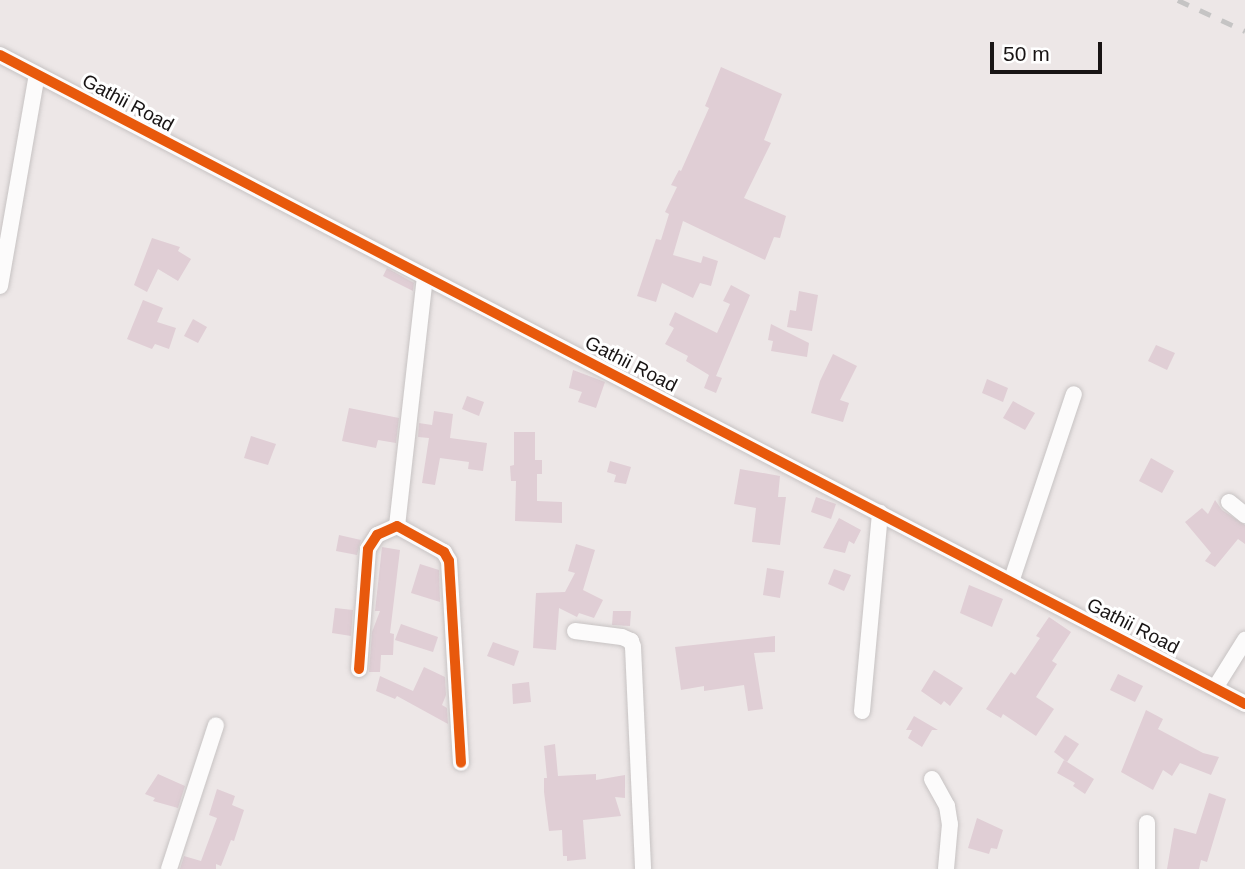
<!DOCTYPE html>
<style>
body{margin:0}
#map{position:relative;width:1245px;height:869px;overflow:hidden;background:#ede7e7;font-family:Helvetica,sans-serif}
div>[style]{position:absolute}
.building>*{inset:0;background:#e0ced5}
.roads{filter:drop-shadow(0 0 2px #c7c3c3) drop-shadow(0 0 2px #c7c3c3)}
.street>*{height:16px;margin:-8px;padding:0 8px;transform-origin:8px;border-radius:8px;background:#fcfbfb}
.rail>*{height:4.5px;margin-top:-2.25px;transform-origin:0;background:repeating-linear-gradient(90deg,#c5c4c4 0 12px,transparent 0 24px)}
.cycleway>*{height:10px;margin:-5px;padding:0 5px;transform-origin:5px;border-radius:5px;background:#e8590c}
span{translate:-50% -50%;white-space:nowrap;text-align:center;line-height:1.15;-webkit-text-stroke:6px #fff;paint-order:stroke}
.street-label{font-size:19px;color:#181414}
.scale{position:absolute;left:990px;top:42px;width:112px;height:32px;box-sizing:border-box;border:4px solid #181414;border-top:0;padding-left:9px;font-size:21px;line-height:24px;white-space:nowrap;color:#181414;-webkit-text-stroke:5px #fff;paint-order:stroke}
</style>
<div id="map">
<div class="building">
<i style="clip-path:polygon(721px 67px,782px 94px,764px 140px,771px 143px,744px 198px,786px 216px,780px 238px,774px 237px,765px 260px,683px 221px,673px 255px,701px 263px,703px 256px,718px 261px,711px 286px,700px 283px,693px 298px,662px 283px,656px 302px,637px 296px,656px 239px,661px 240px,669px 214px,665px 212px,677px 187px,671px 185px,679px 170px,681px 171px,709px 108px,705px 106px)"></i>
<i style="clip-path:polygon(152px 238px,180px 247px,178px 251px,191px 259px,178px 281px,158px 269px,147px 292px,134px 285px)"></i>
<i style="clip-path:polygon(387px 268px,414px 283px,413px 291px,383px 276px)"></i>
<i style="clip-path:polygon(731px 285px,750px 295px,716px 376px,722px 378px,716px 393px,704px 388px,709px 375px,686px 361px,688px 356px,665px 344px,674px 328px,669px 325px,675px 312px,717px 333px,730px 304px,723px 301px)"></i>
<i style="clip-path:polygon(799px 291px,818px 295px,812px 331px,787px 327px,790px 310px,796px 311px)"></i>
<i style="clip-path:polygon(143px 300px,163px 308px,157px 322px,176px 328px,169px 349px,155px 344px,152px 349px,127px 339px)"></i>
<i style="clip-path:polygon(193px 319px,207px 327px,198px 343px,184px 336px)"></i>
<i style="clip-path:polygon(771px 324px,809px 343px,807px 357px,771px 351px,773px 341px,768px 340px)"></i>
<i style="clip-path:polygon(1156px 345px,1175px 353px,1167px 370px,1148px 361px)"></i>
<i style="clip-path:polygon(833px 354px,857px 366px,840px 400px,849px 403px,843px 422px,811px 413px,820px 381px)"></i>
<i style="clip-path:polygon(573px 370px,605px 382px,596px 408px,578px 402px,582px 392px,569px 388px)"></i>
<i style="clip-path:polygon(987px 379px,1008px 388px,1003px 402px,982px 393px)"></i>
<i style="clip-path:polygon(467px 396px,484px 402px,479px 416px,462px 409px)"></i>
<i style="clip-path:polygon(1013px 401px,1035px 413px,1025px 430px,1003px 418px)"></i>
<i style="clip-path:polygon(349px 408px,399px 418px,396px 443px,378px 440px,376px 448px,342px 441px)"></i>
<i style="clip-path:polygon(434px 411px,453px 414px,450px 438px,487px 443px,483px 471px,468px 469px,469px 462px,440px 458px,435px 485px,422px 483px,429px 438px,418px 437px,419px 423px,432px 425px)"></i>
<i style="clip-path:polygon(514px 432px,535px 432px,535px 460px,542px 460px,542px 474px,537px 474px,537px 501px,562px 502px,562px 523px,515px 521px,516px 481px,511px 481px,510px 466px,514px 465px)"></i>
<i style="clip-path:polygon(251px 436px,276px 444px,268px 465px,244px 458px)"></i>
<i style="clip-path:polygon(1151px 458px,1174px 471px,1162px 493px,1139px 481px)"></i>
<i style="clip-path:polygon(610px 461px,631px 467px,626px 484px,614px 482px,616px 475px,607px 472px)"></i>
<i style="clip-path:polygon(740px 469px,780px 476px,778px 497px,786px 497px,780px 545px,752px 542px,756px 508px,734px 504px)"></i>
<i style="clip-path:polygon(816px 497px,836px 504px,831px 519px,811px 512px)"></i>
<i style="clip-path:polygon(1215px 500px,1222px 510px,1245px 525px,1245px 544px,1238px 539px,1215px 567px,1205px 561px,1211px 553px,1185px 522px,1202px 508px,1208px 514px)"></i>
<i style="clip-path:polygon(839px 518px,861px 530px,854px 544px,849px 541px,845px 553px,823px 548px)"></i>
<i style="clip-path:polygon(339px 535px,361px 540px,357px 555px,336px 551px)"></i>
<i style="clip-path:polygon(576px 544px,595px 550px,583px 590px,603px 600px,594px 618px,579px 613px,577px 617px,559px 608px,556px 650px,533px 648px,536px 593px,565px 592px,575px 573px,568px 571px)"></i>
<i style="clip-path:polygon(382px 547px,400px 550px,390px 633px,394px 634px,393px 655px,381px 655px,380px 672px,369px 672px,372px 632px,380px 611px,375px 611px)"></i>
<i style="clip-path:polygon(420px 564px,439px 570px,440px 602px,411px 593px)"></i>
<i style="clip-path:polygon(767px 568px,784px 571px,780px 598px,763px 595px)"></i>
<i style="clip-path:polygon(834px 569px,851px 575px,844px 591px,828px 584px)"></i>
<i style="clip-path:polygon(969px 585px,1003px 599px,992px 627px,960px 613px)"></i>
<i style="clip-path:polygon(335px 608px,353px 610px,351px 636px,332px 633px)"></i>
<i style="clip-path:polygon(613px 611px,631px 611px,630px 626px,612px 625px)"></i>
<i style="clip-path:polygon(1049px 617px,1071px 632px,1052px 661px,1057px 664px,1036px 697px,1054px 709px,1036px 736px,1003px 714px,1001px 718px,986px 709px,1011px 672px,1015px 675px,1040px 638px,1036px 636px)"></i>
<i style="clip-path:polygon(401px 624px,438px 637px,433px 652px,395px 640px)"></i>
<i style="clip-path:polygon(775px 636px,775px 652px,754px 653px,763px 709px,748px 711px,744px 685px,704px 691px,704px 686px,681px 690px,675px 647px)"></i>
<i style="clip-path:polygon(493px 642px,519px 651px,514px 666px,487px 656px)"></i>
<i style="clip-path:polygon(424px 667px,445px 677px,446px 695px,442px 705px,447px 708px,448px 724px,397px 696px,395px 699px,376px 691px,380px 676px,413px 691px)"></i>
<i style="clip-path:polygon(934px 670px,963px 688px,950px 706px,944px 701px,941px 705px,921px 691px)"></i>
<i style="clip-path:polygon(1118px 674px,1143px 686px,1135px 702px,1110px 690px)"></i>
<i style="clip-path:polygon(529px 682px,531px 702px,513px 704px,512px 684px)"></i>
<i style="clip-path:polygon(1146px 710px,1163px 719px,1158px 729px,1203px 753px,1219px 757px,1211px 775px,1180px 763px,1172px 776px,1163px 770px,1153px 790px,1121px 772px)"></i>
<i style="clip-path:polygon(914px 716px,938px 730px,932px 730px,922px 747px,908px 738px,912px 730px,906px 730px)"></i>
<i style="clip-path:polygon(1065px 735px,1079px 744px,1067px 762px,1054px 752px)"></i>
<i style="clip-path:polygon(555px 744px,558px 776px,596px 774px,596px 780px,625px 775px,625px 798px,615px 797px,621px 816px,583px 820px,586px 859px,567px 861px,567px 856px,563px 856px,562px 830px,549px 831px,544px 792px,544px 778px,547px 778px,544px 746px)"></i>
<i style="clip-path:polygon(1064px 760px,1094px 779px,1085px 794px,1073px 786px,1075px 783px,1057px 773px)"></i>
<i style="clip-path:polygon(158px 774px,185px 786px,178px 808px,153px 801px,155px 798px,145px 794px)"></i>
<i style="clip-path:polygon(217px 789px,235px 796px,232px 805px,244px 810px,234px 841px,231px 840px,221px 866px,216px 864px,216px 869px,180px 869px,184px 856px,201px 861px,217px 818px,209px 815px)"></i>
<i style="clip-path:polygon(1209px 793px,1226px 799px,1207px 862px,1201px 860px,1199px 869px,1167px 869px,1174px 828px,1196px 834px)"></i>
<i style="clip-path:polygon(977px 818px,1003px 830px,997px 849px,991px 848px,989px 854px,968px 848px)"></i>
</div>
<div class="roads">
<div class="street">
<i style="left:0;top:55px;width:1404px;rotate:27.53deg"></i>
<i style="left:0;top:286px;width:214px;rotate:-80.1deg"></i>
<i style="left:1229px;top:502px;width:21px;rotate:39deg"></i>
<i style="left:397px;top:526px;width:251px;rotate:-83.6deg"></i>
<i style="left:1011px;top:582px;width:198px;rotate:-71.5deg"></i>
<i style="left:575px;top:631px;width:47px;rotate:7.3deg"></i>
<i style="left:622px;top:637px;width:10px;rotate:24deg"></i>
<i style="left:631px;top:641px;width:6px;rotate:72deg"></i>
<i style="left:633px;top:647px;width:222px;rotate:87.4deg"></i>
<i style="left:359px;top:669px;width:120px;rotate:-85.7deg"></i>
<i style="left:368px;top:549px;width:17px;rotate:-57deg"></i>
<i style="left:377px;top:535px;width:22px;rotate:-24deg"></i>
<i style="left:397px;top:526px;width:54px;rotate:29deg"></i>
<i style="left:444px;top:552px;width:10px;rotate:61deg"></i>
<i style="left:449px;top:561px;width:202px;rotate:86.6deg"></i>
<i style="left:1215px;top:688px;width:57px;rotate:-58deg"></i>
<i style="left:862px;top:711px;width:199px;rotate:-84.8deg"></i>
<i style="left:932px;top:779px;width:31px;rotate:61deg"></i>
<i style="left:947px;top:806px;width:18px;rotate:81deg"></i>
<i style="left:950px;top:824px;width:45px;rotate:95.1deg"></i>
<i style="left:169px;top:869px;width:151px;rotate:-71.9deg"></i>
<i style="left:1147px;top:869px;width:46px;rotate:-90deg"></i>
</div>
</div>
<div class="rail">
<i style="left:1178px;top:0;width:74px;rotate:24.8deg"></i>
</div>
<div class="cycleway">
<i style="left:0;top:55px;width:1404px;rotate:27.53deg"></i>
<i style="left:359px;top:669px;width:120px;rotate:-85.7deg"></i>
<i style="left:368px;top:549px;width:17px;rotate:-57deg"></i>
<i style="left:377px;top:535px;width:22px;rotate:-24deg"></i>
<i style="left:397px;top:526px;width:54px;rotate:29deg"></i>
<i style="left:444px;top:552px;width:10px;rotate:61deg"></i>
<i style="left:449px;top:561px;width:202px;rotate:86.6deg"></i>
</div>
<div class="street-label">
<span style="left:128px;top:103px;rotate:28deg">Gathii Road</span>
<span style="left:631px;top:364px;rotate:27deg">Gathii Road</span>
<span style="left:1133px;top:626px;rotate:27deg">Gathii Road</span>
</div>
<div class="scale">50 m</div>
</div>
